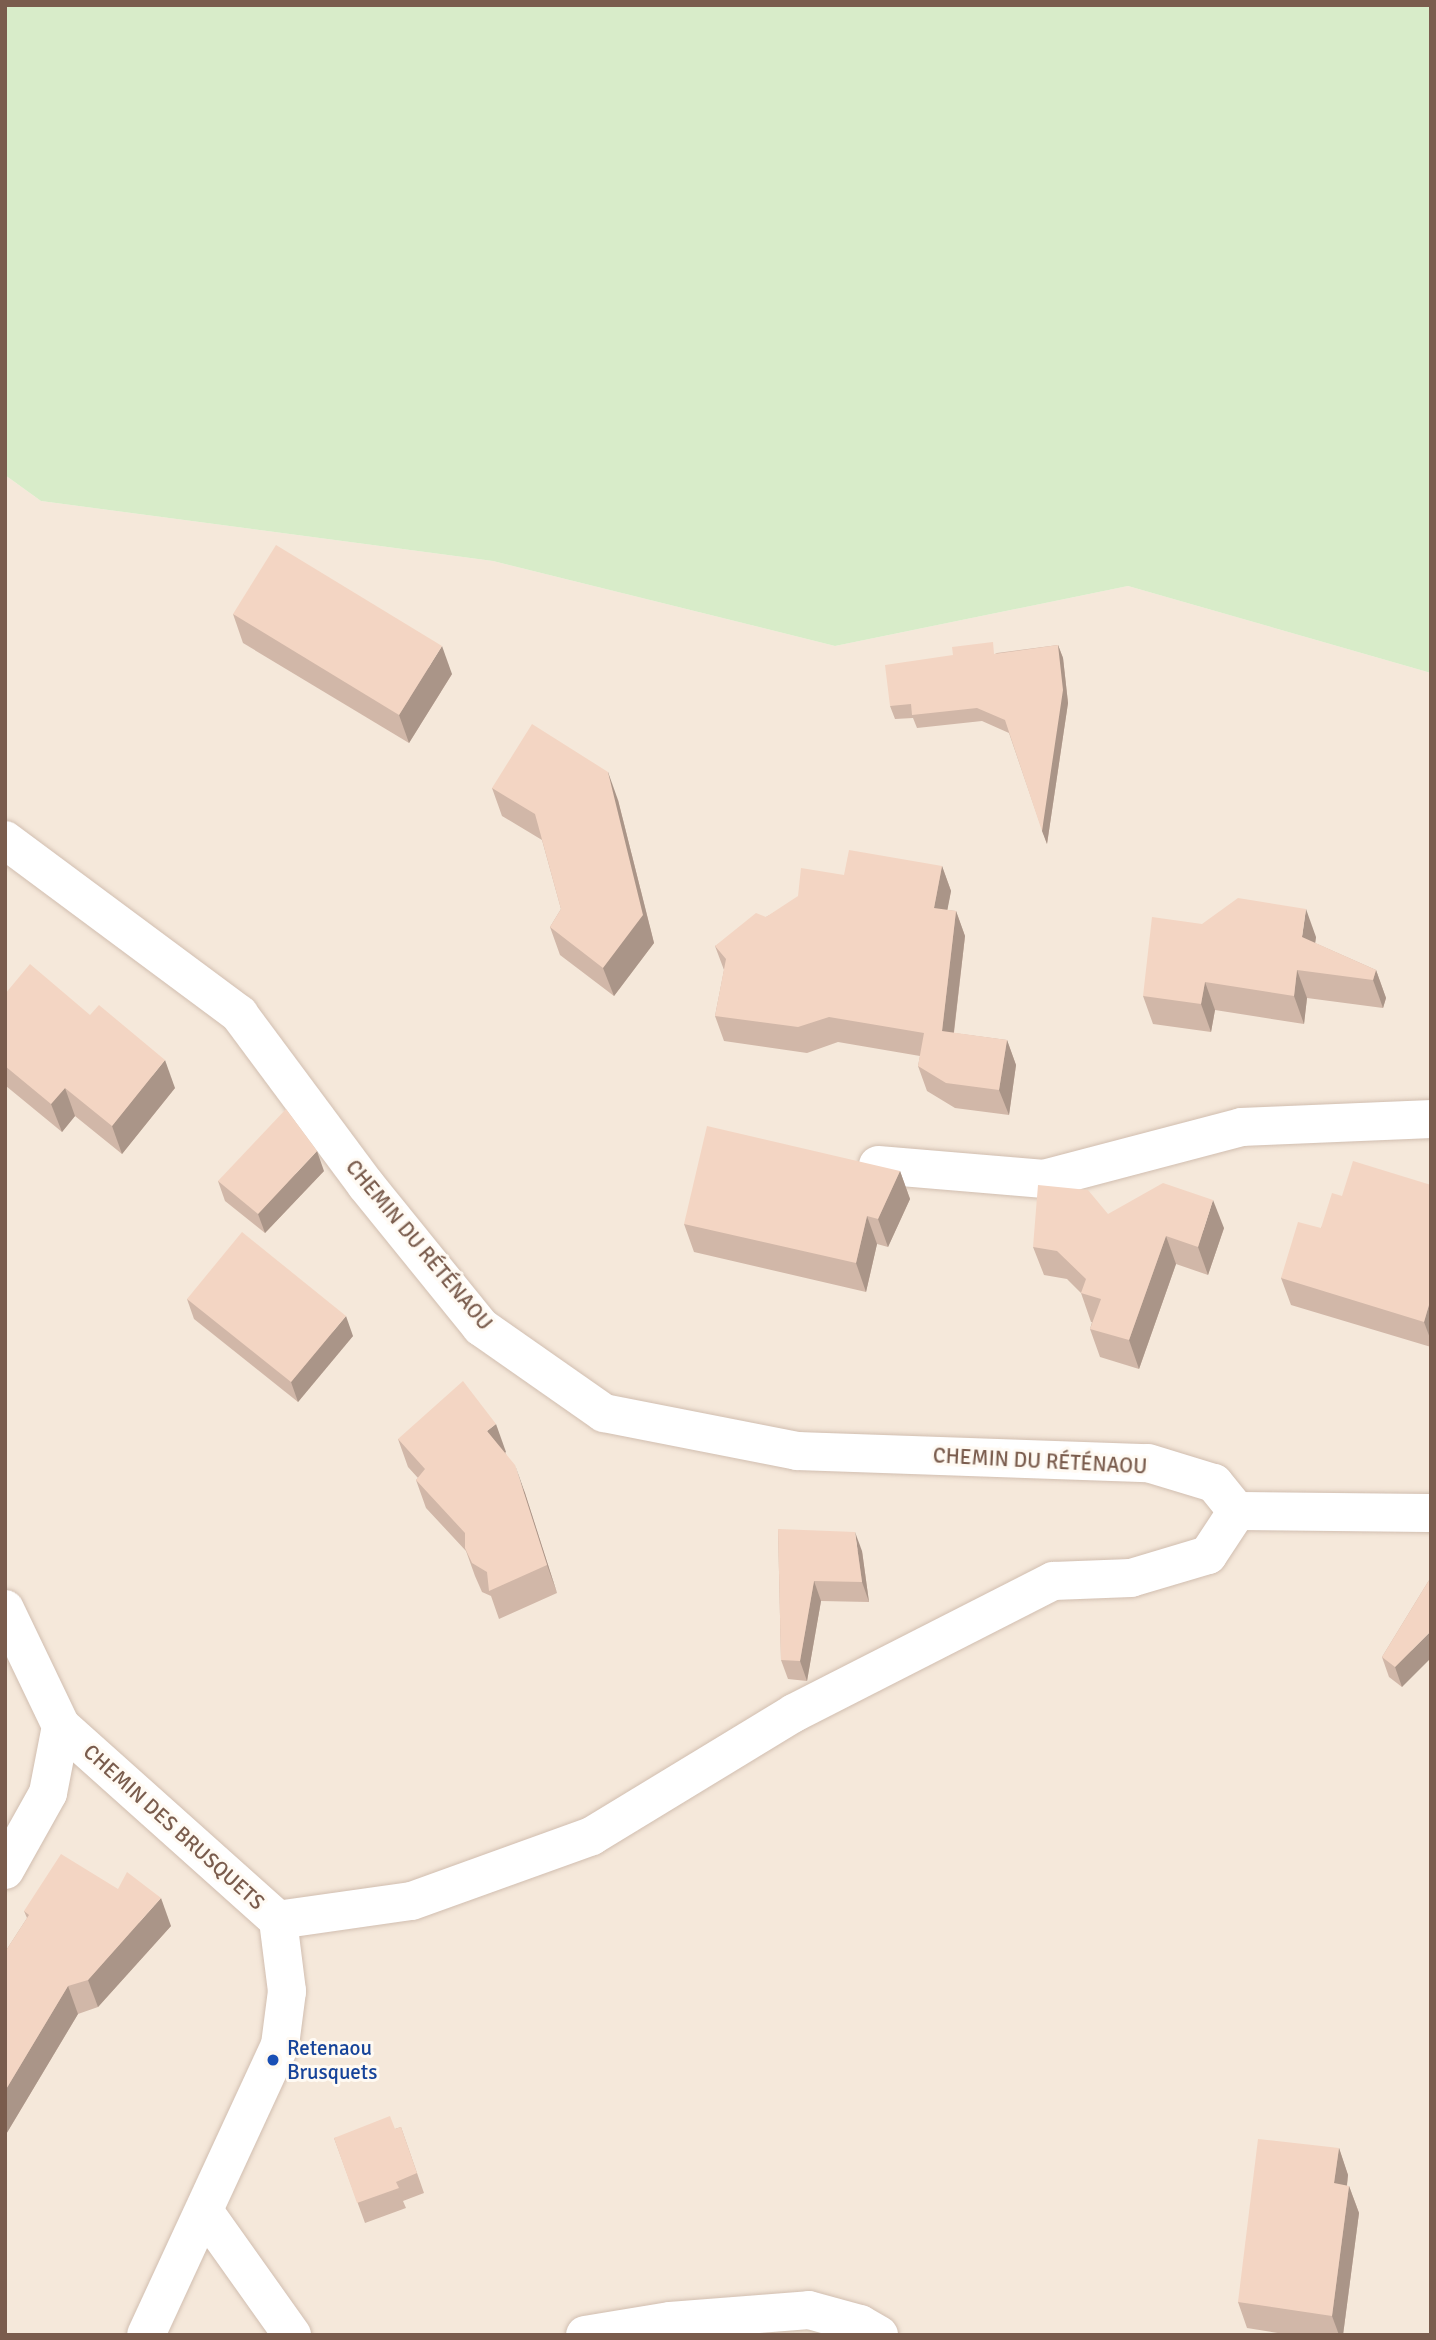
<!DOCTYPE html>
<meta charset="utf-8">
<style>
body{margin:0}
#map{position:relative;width:1436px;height:2340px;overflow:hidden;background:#fdf6ec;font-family:Signika,sans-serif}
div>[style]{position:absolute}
.residential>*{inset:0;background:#f5e8da}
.green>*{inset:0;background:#d8ecc9}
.roads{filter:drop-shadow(0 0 2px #d1beb0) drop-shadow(0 0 2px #d1beb0)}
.minor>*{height:38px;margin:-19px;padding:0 19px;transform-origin:19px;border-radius:19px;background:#fff}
.wall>*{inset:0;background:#d1b7a8}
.shaded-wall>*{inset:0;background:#aa9588}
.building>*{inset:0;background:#f3d5c3}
.dots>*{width:19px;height:19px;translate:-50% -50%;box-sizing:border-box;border:4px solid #fffaf3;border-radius:50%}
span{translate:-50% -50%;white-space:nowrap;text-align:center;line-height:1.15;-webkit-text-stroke:6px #fffaf3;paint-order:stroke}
.street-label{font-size:21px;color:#7a5c4d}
.transit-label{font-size:21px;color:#164399}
.left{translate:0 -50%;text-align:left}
.frame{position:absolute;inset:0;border:7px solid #7a5c4d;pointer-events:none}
</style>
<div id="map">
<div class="residential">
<i style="clip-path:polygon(5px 475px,41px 501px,493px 561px,835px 646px,1128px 586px,1431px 673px,1431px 2335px,5px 2335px)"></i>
</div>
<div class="green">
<i style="clip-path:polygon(5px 5px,1431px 5px,1431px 673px,1128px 586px,835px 646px,493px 561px,41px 501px,5px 475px)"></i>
</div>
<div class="roads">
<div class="minor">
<i style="left:5px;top:840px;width:292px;rotate:36.6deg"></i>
<i style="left:239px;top:1014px;width:213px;rotate:53.4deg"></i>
<i style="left:366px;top:1185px;width:183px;rotate:51deg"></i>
<i style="left:481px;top:1327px;width:150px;rotate:35deg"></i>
<i style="left:604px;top:1413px;width:197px;rotate:11.1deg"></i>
<i style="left:797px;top:1451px;width:351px;rotate:2deg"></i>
<i style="left:1148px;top:1463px;width:69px;rotate:16.9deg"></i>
<i style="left:1214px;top:1483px;width:36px;rotate:51deg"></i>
<i style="left:1237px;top:1511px;width:53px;rotate:123.4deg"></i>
<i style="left:1208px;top:1555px;width:80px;rotate:163.4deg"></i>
<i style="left:1131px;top:1578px;width:78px;rotate:177.8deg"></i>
<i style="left:1053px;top:1581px;width:291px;rotate:153deg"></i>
<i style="left:794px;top:1713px;width:237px;rotate:148.7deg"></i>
<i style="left:592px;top:1836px;width:192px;rotate:160.2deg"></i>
<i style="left:411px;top:1901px;width:134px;rotate:171.9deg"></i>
<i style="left:878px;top:1165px;width:167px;rotate:4.8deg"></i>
<i style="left:1044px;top:1179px;width:205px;rotate:-14.7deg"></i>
<i style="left:1242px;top:1127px;width:189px;rotate:-2.4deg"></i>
<i style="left:1237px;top:1511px;width:194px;rotate:0.6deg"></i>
<i style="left:5px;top:1609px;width:130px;rotate:64.4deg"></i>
<i style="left:61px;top:1726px;width:291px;rotate:41.8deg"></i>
<i style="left:278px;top:1920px;width:72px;rotate:82.8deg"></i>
<i style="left:287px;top:1991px;width:54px;rotate:97.4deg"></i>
<i style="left:280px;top:2045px;width:319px;rotate:114.8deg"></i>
<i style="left:5px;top:1870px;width:88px;rotate:-60.8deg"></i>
<i style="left:48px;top:1793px;width:68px;rotate:-79deg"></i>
<i style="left:204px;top:2211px;width:152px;rotate:54.6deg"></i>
<i style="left:585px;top:2335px;width:86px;rotate:-9.4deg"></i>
<i style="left:670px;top:2321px;width:139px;rotate:-4.5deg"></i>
<i style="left:809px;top:2310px;width:53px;rotate:15.4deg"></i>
<i style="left:860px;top:2324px;width:22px;rotate:30deg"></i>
</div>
</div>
<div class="wall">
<i style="clip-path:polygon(233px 614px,452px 674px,409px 743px,243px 643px)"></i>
<i style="clip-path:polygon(1058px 645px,1063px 658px,1068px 703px,1047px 844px,1009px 733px,982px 721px,917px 728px,913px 718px,895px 719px,890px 706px,997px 653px)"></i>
<i style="clip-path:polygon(492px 788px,618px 800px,654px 943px,614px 996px,560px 955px,550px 927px,561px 909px,542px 840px,502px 816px)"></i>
<i style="clip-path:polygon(942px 866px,951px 891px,947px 910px,956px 911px,965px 936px,954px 1033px,1007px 1040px,1016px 1065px,1009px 1115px,955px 1108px,927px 1091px,918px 1066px,920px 1056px,838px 1042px,807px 1053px,724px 1041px,715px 1016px,724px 970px,715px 946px,766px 917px,844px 875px)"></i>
<i style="clip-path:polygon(1202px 924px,1316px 937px,1315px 943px,1376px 970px,1386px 998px,1383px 1008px,1307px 998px,1304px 1024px,1215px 1010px,1211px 1032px,1153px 1024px,1143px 996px)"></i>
<i style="clip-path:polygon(5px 994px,175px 1088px,122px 1154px,75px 1116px,62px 1132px,6px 1086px)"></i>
<i style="clip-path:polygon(324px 1171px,265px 1233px,225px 1201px,218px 1181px)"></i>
<i style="clip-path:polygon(900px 1171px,910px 1199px,888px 1247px,877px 1244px,866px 1292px,694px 1252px,684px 1224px)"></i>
<i style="clip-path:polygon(1431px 1185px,1431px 1347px,1291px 1305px,1281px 1278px,1321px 1228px,1342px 1196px)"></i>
<i style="clip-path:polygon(1224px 1228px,1208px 1275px,1176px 1264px,1139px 1369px,1100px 1357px,1090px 1329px,1092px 1322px,1091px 1322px,1081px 1293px,1067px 1279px,1044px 1275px,1033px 1247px)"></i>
<i style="clip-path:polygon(187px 1299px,353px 1336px,298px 1402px,194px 1319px)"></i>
<i style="clip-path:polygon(398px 1439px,506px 1452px,505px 1452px,525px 1493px,557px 1593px,499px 1619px,491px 1596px,482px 1592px,475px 1576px,466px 1551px,426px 1508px,416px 1480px,418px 1478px,408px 1467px)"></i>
<i style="clip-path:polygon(778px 1529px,862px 1551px,869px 1602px,821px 1601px,807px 1681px,788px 1679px,781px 1660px)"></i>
<i style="clip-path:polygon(1431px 1577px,1402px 1687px,1389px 1677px,1382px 1657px)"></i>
<i style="clip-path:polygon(24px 1911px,171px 1926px,98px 2007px,78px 2014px,5px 2136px,5px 1952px,27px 1918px)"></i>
<i style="clip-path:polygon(401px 2127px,424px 2193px,403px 2201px,406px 2208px,365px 2223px,334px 2138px,395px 2129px)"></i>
<i style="clip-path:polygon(1339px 2148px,1348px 2175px,1347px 2186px,1349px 2186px,1359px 2213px,1343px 2335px,1290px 2335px,1247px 2328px,1238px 2302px)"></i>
</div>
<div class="shaded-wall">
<i style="clip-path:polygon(1058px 645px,1063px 658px,1068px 703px,1047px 844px,1042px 831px)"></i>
<i style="clip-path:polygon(442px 646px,452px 674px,409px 743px,399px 715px)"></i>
<i style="clip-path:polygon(608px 772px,618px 800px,654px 943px,614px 996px,603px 968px)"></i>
<i style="clip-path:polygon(942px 866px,951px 891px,943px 933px,934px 908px)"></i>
<i style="clip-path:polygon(1306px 909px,1316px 937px,1312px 965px,1302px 937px)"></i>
<i style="clip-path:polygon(956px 911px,965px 936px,951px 1056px,942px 1031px)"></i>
<i style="clip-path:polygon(1297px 970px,1307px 998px,1304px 1024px,1294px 996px)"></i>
<i style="clip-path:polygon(1376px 970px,1386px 998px,1383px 1008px,1373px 980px)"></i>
<i style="clip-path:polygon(1205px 982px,1215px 1010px,1211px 1032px,1201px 1004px)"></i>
<i style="clip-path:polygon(1007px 1040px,1016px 1065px,1009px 1115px,999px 1090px)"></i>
<i style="clip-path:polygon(165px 1060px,175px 1088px,122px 1154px,112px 1126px)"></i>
<i style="clip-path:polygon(65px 1088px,75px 1116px,62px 1132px,51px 1104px)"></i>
<i style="clip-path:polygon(317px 1151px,324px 1171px,265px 1233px,258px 1214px)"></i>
<i style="clip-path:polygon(900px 1171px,910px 1199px,888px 1247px,878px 1219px)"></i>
<i style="clip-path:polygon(1213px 1200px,1224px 1228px,1208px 1275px,1198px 1247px)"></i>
<i style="clip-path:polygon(867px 1216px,877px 1244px,866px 1292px,856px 1263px)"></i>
<i style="clip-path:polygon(1166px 1236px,1176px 1264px,1139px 1369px,1129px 1340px)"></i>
<i style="clip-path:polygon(1431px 1298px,1431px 1341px,1424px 1322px)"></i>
<i style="clip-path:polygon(346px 1316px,353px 1336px,298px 1402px,291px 1382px)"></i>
<i style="clip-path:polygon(496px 1424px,506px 1452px,497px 1459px,487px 1431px)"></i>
<i style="clip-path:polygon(515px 1465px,525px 1493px,557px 1593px,547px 1565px)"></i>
<i style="clip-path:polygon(855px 1532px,862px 1551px,869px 1602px,862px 1582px)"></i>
<i style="clip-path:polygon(814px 1581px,821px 1601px,807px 1681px,800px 1661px)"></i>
<i style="clip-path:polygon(1431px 1631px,1431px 1658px,1402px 1687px,1395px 1667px)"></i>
<i style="clip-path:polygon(161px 1898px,171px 1926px,98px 2007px,88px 1980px)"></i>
<i style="clip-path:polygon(68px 1986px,78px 2014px,5px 2136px,5px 2091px)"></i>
<i style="clip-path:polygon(1339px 2148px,1348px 2175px,1344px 2209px,1334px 2183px)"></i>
<i style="clip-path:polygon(1349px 2186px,1359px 2213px,1343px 2335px,1339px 2335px,1332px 2316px)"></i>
</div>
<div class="building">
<i style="clip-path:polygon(276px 545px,442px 646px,399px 715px,233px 614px)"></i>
<i style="clip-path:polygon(993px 642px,994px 654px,1058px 645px,1063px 690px,1042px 831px,1005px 720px,977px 708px,912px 715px,911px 704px,890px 706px,885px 665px,953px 655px,952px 647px)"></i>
<i style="clip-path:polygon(532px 724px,608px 772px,643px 915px,603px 968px,550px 927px,561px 909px,535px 814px,492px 788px)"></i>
<i style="clip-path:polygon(849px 850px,942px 866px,934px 908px,956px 911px,942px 1031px,1007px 1040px,999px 1090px,946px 1083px,918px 1066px,924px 1033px,829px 1017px,798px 1027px,715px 1016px,726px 959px,715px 946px,756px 913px,766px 917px,798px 896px,801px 868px,844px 875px)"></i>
<i style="clip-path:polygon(1238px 898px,1306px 909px,1302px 937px,1376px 970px,1373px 980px,1297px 970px,1294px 996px,1205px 982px,1201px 1004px,1143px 996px,1152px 917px,1202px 924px)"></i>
<i style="clip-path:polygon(30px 964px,90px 1015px,99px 1005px,165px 1060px,112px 1126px,65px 1088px,51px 1104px,5px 1066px,5px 994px)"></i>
<i style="clip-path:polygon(286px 1109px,317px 1151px,258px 1214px,218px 1181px)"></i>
<i style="clip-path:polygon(707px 1126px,900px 1171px,878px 1219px,867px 1216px,856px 1263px,684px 1224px)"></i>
<i style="clip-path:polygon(1353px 1161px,1431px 1185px,1431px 1298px,1424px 1322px,1281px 1278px,1298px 1222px,1321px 1228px,1332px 1193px,1342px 1196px)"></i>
<i style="clip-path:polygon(1163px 1183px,1213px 1200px,1198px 1247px,1166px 1236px,1129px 1340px,1090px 1329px,1101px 1299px,1081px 1293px,1086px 1279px,1057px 1251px,1033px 1247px,1038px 1185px,1088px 1190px,1108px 1214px)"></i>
<i style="clip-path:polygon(242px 1232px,346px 1316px,291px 1382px,187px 1299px)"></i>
<i style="clip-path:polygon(463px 1381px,496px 1424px,487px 1431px,515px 1465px,547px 1565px,489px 1591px,487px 1572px,472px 1563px,465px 1548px,465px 1533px,416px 1480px,425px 1469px,398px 1439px)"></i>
<i style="clip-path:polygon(778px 1529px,855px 1532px,862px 1582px,814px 1581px,800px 1661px,781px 1660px)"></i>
<i style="clip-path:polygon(1431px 1577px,1431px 1631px,1395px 1667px,1382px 1657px)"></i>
<i style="clip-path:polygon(61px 1854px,118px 1889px,127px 1872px,161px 1898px,88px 1980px,68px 1986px,5px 2091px,5px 1952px,29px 1915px,24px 1911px)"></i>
<i style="clip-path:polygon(390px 2116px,395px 2129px,401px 2127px,417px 2173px,396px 2182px,399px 2188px,357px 2203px,334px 2138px)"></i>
<i style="clip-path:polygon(1258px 2139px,1339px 2148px,1334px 2183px,1349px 2186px,1332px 2316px,1238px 2302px)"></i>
</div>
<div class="dots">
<i style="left:273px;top:2060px;background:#1a4fb4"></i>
</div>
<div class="street-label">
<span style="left:419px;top:1245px;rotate:50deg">CHEMIN DU RÉTÉNAOU</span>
<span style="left:1040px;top:1461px;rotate:3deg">CHEMIN DU RÉTÉNAOU</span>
<span style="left:174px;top:1827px;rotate:42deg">CHEMIN DES BRUSQUETS</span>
</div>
<div class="transit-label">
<span class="left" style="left:287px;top:2060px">Retenaou<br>Brusquets</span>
</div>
<div class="frame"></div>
</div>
